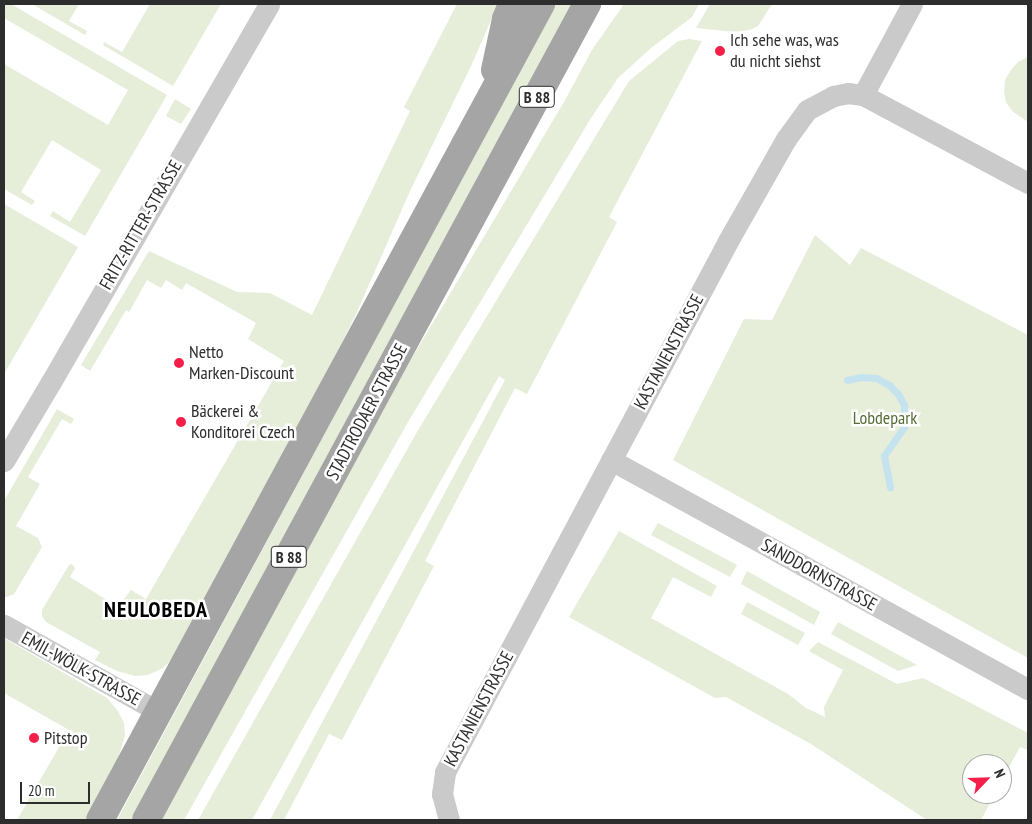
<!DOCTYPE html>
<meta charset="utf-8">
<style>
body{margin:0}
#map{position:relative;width:1032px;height:824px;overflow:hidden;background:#fff;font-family:"PT Sans Narrow",sans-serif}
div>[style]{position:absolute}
.green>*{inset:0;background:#e6edd9}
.stream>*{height:7px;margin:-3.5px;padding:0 3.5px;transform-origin:3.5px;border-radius:3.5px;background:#c4e3ee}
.street>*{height:21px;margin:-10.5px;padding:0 10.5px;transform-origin:10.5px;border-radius:10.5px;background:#cacaca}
.primary>*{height:28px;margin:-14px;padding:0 14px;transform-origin:14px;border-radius:14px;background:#a5a5a5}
.dots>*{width:14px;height:14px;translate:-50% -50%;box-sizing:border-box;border:2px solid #fff;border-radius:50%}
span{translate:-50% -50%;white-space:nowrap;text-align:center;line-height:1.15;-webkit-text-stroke:5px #fff;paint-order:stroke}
.shield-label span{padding:1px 4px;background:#fff;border:1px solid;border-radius:4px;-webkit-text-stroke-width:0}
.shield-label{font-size:16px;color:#2d2d2d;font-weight:700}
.poi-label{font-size:18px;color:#2d2d2d}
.left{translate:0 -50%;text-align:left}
.street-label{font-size:18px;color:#2d2d2d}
.park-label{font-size:18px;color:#576d37}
.district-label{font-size:22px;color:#000;font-weight:700;letter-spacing:1px}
.frame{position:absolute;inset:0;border:5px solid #2d2d2d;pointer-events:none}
.north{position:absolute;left:962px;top:754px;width:50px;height:50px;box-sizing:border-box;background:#fff;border:1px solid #ababab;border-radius:50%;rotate:66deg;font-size:14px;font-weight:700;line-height:20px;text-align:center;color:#2d2d2d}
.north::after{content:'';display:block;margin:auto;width:18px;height:22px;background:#f51f49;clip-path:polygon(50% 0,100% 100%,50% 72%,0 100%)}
.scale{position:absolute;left:20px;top:782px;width:70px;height:22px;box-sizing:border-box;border:2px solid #2d2d2d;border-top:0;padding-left:6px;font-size:15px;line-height:18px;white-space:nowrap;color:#2d2d2d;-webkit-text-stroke:4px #fff;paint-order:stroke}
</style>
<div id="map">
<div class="green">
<i style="clip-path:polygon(4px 4px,11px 4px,167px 95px,85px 236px,50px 216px,53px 211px,70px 222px,101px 170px,52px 140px,21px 192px,35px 201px,32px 205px,4px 189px,4px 64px,108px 125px,128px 90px,4px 18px)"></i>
<i style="clip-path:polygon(32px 4px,79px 4px,69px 21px,87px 31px,85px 35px)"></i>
<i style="clip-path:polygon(150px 4px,221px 4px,173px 86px,103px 45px,104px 42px,122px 52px)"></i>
<i style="clip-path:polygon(457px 4px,498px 4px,472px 64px,410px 191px,357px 312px,315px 396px,175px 656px,163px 668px,148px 675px,135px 676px,117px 671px,95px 660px,100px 652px,46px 622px,42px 616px,42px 610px,69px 565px,72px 564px,75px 568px,70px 577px,118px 607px,131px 590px,146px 599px,284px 361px,248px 339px,256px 323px,186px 283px,182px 290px,166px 280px,161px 288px,147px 280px,129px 312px,126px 310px,90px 371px,81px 365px,149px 251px,237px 292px,270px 293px,312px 315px,410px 111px,404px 107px)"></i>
<i style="clip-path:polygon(556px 4px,571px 4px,131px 820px,117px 820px)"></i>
<i style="clip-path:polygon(624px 4px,699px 4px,692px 17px,651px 48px,618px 78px,591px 118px,408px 422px,184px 820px,161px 820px,384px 405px,564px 102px,592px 50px)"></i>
<i style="clip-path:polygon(710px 4px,772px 4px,758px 26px,750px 30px,734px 32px,696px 28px)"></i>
<i style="clip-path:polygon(689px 39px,702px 41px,609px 217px,617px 222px,527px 394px,515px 388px,425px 561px,434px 566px,342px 740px,329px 734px,284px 820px,270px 820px,505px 380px,499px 376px,252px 820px,198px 820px,417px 432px,629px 81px,678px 41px)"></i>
<i style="clip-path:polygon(1028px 57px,1028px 122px,1012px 111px,1006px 102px,1004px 91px,1005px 80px,1011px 70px,1018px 62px)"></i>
<i style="clip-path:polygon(175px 99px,191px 109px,181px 124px,166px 116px)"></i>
<i style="clip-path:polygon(4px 204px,78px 247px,4px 374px)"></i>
<i style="clip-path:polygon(815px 235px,850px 265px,861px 248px,1028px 335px,1028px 658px,673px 460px,744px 319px,772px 320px)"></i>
<i style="clip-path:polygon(57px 409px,74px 419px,71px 424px,62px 419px,28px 477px,40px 484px,16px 526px,38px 538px,42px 547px,14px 594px,4px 598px,4px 501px)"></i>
<i style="clip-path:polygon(658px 523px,737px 565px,730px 577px,651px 535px)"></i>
<i style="clip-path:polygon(619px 531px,717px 586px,711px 597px,673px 577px,651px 618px,788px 694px,806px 708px,825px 717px,824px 707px,843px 670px,809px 651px,818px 642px,897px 684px,923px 678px,1028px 733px,1028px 750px,1020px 747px,1002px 780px,1002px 764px,972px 764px,972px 794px,995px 794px,981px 820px,927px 820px,811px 744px,726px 697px,715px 698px,569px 617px)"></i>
<i style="clip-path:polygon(747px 571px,820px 612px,814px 625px,741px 584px)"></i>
<i style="clip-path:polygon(747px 602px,805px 633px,798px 645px,741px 614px)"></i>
<i style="clip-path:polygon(838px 622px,917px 665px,898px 671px,831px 634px)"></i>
<i style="clip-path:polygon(4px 638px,107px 698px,118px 711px,124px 723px,125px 735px,118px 759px,85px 820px,17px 820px,69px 730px,4px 693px)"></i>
</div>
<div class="stream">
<i style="left:847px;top:380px;width:14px;rotate:-12deg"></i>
<i style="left:861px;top:377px;width:15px;rotate:4deg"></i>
<i style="left:876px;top:378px;width:15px;rotate:28deg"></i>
<i style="left:889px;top:385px;width:13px;rotate:45deg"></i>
<i style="left:898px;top:394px;width:13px;rotate:61deg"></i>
<i style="left:904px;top:405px;width:22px;rotate:90deg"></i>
<i style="left:904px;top:427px;width:35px;rotate:125deg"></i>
<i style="left:884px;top:456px;width:32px;rotate:79deg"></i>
</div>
<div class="street">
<i style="left:863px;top:95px;width:103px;rotate:-61.7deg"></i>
<i style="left:611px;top:460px;width:476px;rotate:28.8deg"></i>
<i style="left:4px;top:461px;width:92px;rotate:-59.3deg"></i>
<i style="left:51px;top:382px;width:436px;rotate:-60deg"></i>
<i style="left:4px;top:625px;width:178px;rotate:29.3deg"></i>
<i style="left:449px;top:820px;width:27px;rotate:-105deg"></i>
<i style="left:442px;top:794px;width:22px;rotate:-82deg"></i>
<i style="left:445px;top:772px;width:602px;rotate:-61.94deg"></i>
<i style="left:728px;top:241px;width:117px;rotate:-60.4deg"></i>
<i style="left:786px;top:139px;width:36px;rotate:-54deg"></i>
<i style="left:807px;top:110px;width:30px;rotate:-28deg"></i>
<i style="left:833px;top:96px;width:15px;rotate:-11deg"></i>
<i style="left:848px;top:93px;width:15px;rotate:8deg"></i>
<i style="left:863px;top:95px;width:187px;rotate:28.1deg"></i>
</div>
<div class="primary">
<i style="left:495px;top:70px;width:52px;rotate:-77.8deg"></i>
<i style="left:506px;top:19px;width:16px;rotate:-68deg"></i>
<i style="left:100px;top:820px;width:928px;rotate:-61.61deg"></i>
<i style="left:146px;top:820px;width:928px;rotate:-61.61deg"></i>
</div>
<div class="dots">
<i style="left:720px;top:51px;background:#f51f49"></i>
<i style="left:179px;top:363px;background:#f51f49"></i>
<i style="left:181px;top:422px;background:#f51f49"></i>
<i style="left:34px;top:738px;background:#f51f49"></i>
</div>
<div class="shield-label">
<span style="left:537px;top:97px">B 88</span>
<span style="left:289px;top:557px">B 88</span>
</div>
<div class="poi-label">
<span class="left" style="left:730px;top:51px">Ich sehe was, was<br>du nicht siehst</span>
<span class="left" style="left:189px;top:363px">Netto<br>Marken-Discount</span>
<span class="left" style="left:191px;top:422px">Bäckerei &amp;<br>Konditorei Czech</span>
<span class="left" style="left:44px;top:738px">Pitstop</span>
</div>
<div class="street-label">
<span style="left:141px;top:225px;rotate:-60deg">FRITZ-RITTER-STRASSE</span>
<span style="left:669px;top:352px;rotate:-62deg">KASTANIENSTRASSE</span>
<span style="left:367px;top:412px;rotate:-62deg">STADTRODAER STRASSE</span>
<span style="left:819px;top:575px;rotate:29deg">SANDDORNSTRASSE</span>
<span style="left:81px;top:669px;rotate:29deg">EMIL-WÖLK-STRASSE</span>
<span style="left:479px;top:709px;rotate:-62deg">KASTANIENSTRASSE</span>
</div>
<div class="park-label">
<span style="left:885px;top:418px">Lobdepark</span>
</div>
<div class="district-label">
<span style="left:156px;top:610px">NEULOBEDA</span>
</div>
<div class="frame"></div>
<div class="north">N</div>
<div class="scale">20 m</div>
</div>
